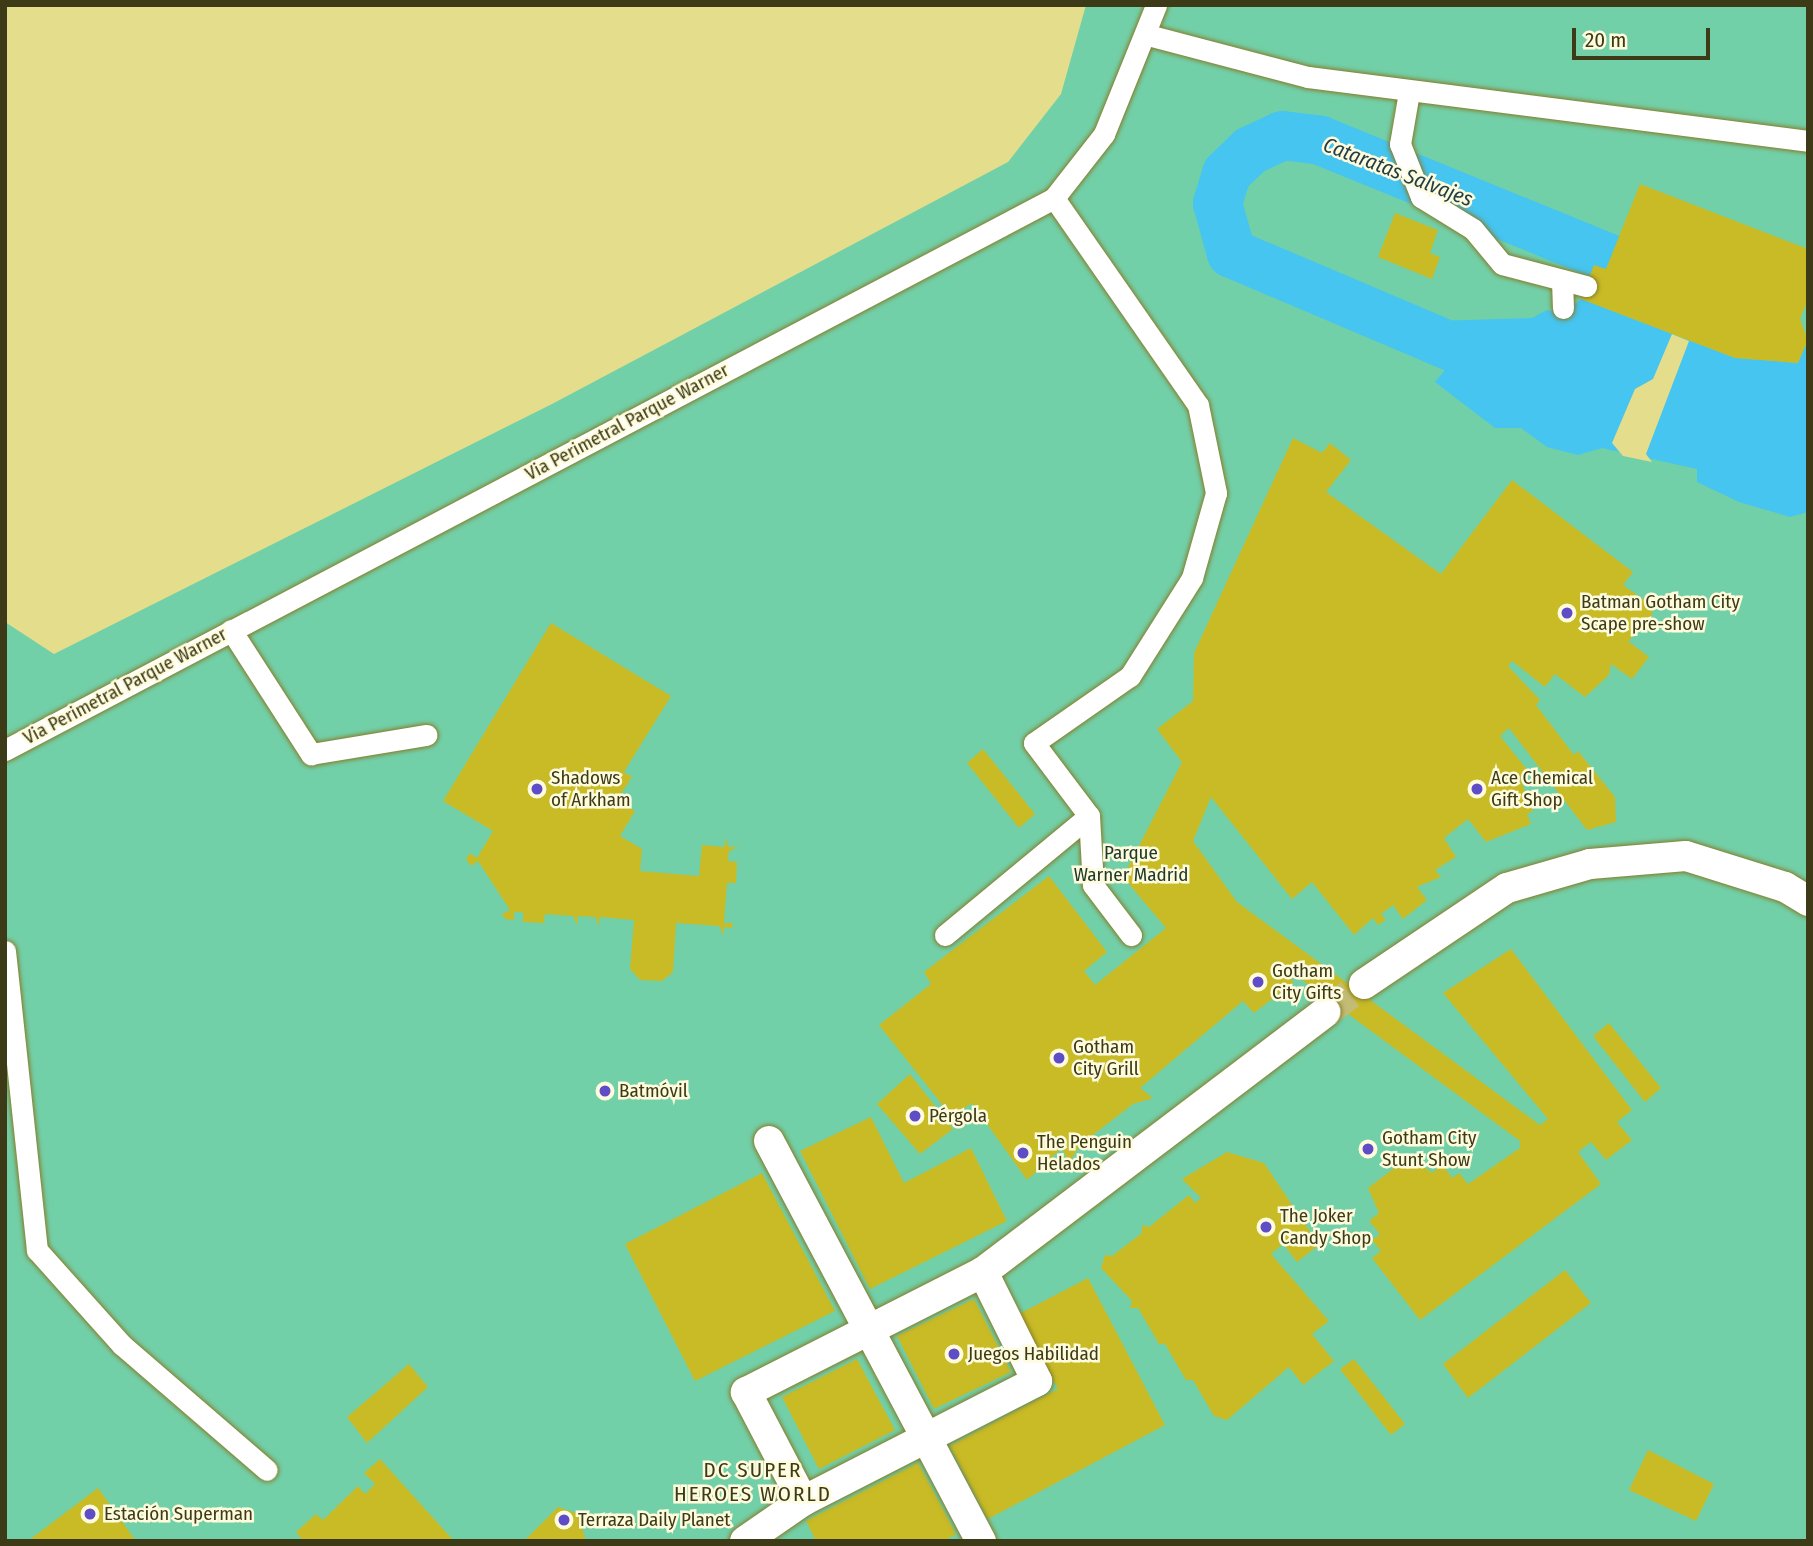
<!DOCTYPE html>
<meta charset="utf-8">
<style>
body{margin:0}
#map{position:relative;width:1813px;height:1546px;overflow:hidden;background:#e4dd8b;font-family:"Fira Sans Condensed",sans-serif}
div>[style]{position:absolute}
.green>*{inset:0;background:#72d0a8}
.water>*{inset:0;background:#45c5ef}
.pier>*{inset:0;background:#e4dd8b}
.canal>*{height:49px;margin:-24.5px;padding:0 24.5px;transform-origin:24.5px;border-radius:24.5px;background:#45c5ef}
.building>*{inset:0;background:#c8bb26}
.pedestrian-tunnel>*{height:30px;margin-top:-15px;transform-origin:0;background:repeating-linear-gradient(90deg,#c3bc74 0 30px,transparent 0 45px)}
.roads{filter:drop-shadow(0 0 2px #857e2b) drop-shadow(0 0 2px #857e2b)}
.service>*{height:21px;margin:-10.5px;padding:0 10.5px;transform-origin:10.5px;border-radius:10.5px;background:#fff}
.pedestrian>*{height:30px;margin:-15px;padding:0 15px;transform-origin:15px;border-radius:15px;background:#fff}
.dots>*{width:19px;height:19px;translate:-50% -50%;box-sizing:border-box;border:4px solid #fefcdd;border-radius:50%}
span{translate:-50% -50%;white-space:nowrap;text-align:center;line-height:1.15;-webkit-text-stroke:5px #fefcdd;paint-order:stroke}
.street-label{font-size:19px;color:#3d3a17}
.poi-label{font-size:19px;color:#3d3a17}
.left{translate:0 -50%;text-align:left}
.park-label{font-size:19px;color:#20392d}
.water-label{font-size:21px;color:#233e48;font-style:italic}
.neighbourhood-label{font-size:21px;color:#3d3a17;letter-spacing:2px}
.frame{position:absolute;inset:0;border:7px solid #3d3a17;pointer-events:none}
.scale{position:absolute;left:1572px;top:28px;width:138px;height:32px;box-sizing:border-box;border:4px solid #3d3a17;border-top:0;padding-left:9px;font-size:21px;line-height:24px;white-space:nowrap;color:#3d3a17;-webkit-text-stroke:5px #fefcdd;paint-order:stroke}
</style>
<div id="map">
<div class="green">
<i style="clip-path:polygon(1086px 5px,1808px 5px,1808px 1541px,5px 1541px,5px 622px,54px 654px,552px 404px,1008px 162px,1061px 94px)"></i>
</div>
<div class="water">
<i style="clip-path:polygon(1581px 299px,1735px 358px,1798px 363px,1808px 340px,1808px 512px,1790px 517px,1739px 502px,1697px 482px,1697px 469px,1602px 448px,1578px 455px,1547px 447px,1521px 428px,1495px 428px,1435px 382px,1445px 370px,1442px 352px,1450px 337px,1434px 331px,1434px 321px,1532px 318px,1547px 310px,1562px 314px)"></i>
</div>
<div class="pier">
<i style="clip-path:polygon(1672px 334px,1689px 341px,1646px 454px,1652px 462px,1623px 456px,1612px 443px,1635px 389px,1653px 379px)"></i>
</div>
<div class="canal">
<i style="left:1507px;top:370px;width:300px;rotate:-157deg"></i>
<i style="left:1231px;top:253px;width:52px;rotate:-105.6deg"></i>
<i style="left:1217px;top:203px;width:31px;rotate:-73deg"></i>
<i style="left:1226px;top:173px;width:33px;rotate:-44deg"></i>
<i style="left:1250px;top:150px;width:35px;rotate:-25deg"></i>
<i style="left:1282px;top:135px;width:38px;rotate:7deg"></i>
<i style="left:1320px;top:140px;width:380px;rotate:22.2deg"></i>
</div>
<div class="building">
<i style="clip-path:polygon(1640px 184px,1808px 249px,1808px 300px,1800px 319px,1808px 340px,1798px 363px,1735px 358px,1581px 299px,1594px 265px,1606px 269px)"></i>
<i style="clip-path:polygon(1395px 213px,1438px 230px,1430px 253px,1440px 257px,1432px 279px,1378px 257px)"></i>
<i style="clip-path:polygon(1293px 438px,1322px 453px,1330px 443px,1351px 460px,1326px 492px,1441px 574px,1512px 480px,1633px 572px,1623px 585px,1654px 607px,1650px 621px,1628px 641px,1649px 657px,1632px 679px,1611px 664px,1609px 675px,1585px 697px,1555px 674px,1545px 687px,1512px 661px,1508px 666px,1540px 700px,1536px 705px,1574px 755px,1578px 751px,1615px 797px,1616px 822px,1587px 830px,1509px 728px,1500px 736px,1529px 772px,1520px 778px,1533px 811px,1527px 814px,1531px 824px,1486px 842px,1468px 819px,1444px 838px,1456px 857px,1435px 870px,1441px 877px,1417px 887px,1427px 900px,1403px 919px,1393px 905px,1381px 914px,1386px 920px,1378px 925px,1373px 918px,1354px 935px,1312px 882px,1292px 899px,1211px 797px,1193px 841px,1237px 902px,1540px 1125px,1548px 1119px,1443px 993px,1511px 949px,1632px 1110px,1617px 1122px,1632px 1140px,1606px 1160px,1591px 1142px,1578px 1152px,1601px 1184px,1420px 1320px,1372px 1258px,1381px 1251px,1372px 1240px,1380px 1234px,1369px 1221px,1379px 1213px,1368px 1188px,1410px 1156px,1432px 1173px,1442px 1164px,1452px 1178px,1459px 1173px,1468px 1184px,1520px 1148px,1520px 1141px,1275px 960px,1294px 982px,1254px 1013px,1243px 1001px,1140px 1088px,1153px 1098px,1133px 1104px,1080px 1145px,1069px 1163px,1062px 1148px,1027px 1180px,972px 1103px,952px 1117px,879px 1025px,931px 984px,924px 972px,1049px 876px,1107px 952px,1084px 971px,1095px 985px,1166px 928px,1123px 877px,1182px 762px,1157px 729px,1193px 701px,1194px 653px)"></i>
<i style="clip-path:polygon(551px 623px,671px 696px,624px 772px,632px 777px,617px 800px,635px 811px,620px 836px,642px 849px,640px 871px,699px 876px,702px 845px,725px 847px,725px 838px,729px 847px,738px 847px,729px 851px,728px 861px,737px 862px,736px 883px,727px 883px,724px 923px,733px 923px,732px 928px,723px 927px,724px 936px,719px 926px,676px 923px,673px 972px,662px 981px,640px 980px,630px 969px,634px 920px,599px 917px,599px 927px,595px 917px,578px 916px,577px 925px,573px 916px,545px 914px,544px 923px,523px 922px,523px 912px,514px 912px,514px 920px,505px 919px,502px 914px,510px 910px,478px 861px,471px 866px,466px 859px,470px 853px,477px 858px,493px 831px,443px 801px)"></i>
<i style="clip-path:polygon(983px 749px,1035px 814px,1019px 828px,967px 763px)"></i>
<i style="clip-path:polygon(1609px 1023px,1661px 1088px,1645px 1102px,1593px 1036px)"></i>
<i style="clip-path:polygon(910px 1074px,953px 1129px,920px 1154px,877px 1104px)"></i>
<i style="clip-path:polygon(871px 1117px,904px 1183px,971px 1148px,1007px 1221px,870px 1289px,800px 1151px)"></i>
<i style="clip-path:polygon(1227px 1152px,1264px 1163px,1319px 1245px,1297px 1262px,1283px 1244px,1271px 1254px,1329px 1321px,1312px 1334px,1334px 1361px,1303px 1385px,1289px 1367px,1227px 1420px,1214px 1416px,1193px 1380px,1186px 1380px,1165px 1344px,1159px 1344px,1138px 1308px,1130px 1308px,1132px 1301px,1101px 1268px,1105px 1255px,1112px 1256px,1142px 1233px,1142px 1225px,1149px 1227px,1189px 1195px,1195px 1203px,1201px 1198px,1182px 1179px)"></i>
<i style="clip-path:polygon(762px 1173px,835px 1311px,695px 1381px,625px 1244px)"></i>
<i style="clip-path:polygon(1565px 1270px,1591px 1303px,1468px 1398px,1443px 1364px)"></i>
<i style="clip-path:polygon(1088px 1278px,1165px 1425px,988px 1519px,950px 1446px,1058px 1389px,1019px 1314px)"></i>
<i style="clip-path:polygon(974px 1299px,1011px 1372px,934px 1409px,897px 1336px)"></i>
<i style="clip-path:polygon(857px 1359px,895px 1430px,819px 1469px,782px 1397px)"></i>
<i style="clip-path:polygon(1354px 1359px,1405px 1424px,1391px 1435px,1340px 1369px)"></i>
<i style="clip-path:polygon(409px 1364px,428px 1387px,367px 1443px,347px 1417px)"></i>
<i style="clip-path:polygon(1648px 1450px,1714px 1484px,1696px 1521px,1629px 1490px)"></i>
<i style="clip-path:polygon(380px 1459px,454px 1541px,303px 1541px,296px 1532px,316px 1514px,323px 1520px,358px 1486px,365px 1494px,375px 1484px,364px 1473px)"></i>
<i style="clip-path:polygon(918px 1463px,956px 1534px,944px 1541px,816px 1541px,806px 1521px)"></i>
<i style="clip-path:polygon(98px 1488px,136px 1541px,28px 1541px)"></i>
<i style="clip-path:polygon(558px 1507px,578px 1514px,586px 1541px,524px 1541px)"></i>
</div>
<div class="pedestrian-tunnel">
<i style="left:1326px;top:1012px;width:47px;rotate:-36.4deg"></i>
</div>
<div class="roads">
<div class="service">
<i style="left:1148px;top:35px;width:165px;rotate:14.7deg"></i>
<i style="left:1308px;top:77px;width:504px;rotate:7.29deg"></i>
<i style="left:1409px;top:92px;width:53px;rotate:99.8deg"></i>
<i style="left:1400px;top:144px;width:57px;rotate:68.4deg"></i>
<i style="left:1421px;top:197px;width:61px;rotate:31.6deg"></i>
<i style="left:1473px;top:229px;width:45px;rotate:50.4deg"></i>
<i style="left:1502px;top:264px;width:87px;rotate:14.7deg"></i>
<i style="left:1054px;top:198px;width:252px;rotate:55.2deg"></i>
<i style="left:1198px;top:405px;width:90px;rotate:78.4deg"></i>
<i style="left:1216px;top:493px;width:88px;rotate:105.8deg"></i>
<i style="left:1192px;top:578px;width:116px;rotate:122.3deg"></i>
<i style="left:1130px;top:676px;width:117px;rotate:145.1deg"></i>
<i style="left:1034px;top:743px;width:91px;rotate:53deg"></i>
<i style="left:1089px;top:816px;width:69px;rotate:86.7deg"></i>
<i style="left:1093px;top:885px;width:63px;rotate:52.8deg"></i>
<i style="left:1562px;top:280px;width:28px;rotate:88deg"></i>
<i style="left:231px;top:630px;width:148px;rotate:57.2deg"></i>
<i style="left:311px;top:754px;width:117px;rotate:-9.4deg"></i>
<i style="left:5px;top:750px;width:1185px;rotate:-27.75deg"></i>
<i style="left:1054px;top:198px;width:81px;rotate:-52deg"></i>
<i style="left:1104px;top:134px;width:139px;rotate:-68deg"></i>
<i style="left:945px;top:935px;width:187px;rotate:-39.6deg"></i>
<i style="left:5px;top:951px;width:301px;rotate:83.9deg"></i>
<i style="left:37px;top:1250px;width:127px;rotate:48.2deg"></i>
<i style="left:122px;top:1345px;width:191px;rotate:40.8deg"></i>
</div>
<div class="pedestrian">
<i style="left:1364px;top:984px;width:172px;rotate:-33.9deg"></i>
<i style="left:1507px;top:888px;width:86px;rotate:-16.1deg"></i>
<i style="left:1590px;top:864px;width:96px;rotate:-4.8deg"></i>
<i style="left:1686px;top:856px;width:104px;rotate:17.4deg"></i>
<i style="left:1785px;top:887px;width:27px;rotate:31deg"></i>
<i style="left:769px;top:1141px;width:453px;rotate:62.1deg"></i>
<i style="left:983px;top:1272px;width:430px;rotate:-37.2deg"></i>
<i style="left:745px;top:1541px;width:70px;rotate:-34.6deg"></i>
<i style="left:803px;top:1501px;width:263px;rotate:-27.1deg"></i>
<i style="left:1037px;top:1381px;width:122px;rotate:-116.4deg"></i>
<i style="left:983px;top:1272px;width:266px;rotate:153.1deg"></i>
<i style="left:746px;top:1392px;width:123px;rotate:62.4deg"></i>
</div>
</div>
<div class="dots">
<i style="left:1567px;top:613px;background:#5e4dc6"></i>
<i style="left:537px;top:789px;background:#5e4dc6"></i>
<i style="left:1477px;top:789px;background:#5e4dc6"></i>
<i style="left:1258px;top:982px;background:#5e4dc6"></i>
<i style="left:1059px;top:1058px;background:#5e4dc6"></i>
<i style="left:605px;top:1091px;background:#5e4dc6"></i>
<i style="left:915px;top:1116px;background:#5e4dc6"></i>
<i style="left:1368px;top:1149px;background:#5e4dc6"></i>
<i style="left:1023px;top:1153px;background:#5e4dc6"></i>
<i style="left:1266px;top:1227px;background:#5e4dc6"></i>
<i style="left:954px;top:1354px;background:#5e4dc6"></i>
<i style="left:90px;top:1514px;background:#5e4dc6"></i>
<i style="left:564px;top:1520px;background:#5e4dc6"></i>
</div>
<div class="street-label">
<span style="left:627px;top:422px;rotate:-28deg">Via Perimetral Parque Warner</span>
<span style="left:125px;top:686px;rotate:-28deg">Via Perimetral Parque Warner</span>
</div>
<div class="poi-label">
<span class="left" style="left:1581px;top:613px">Batman Gotham City<br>Scape pre-show</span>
<span class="left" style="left:551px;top:789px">Shadows<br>of Arkham</span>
<span class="left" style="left:1491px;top:789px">Ace Chemical<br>Gift Shop</span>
<span class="left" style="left:1272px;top:982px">Gotham<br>City Gifts</span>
<span class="left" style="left:1073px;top:1058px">Gotham<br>City Grill</span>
<span class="left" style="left:619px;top:1091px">Batmóvil</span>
<span class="left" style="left:929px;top:1116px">Pérgola</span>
<span class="left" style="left:1382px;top:1149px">Gotham City<br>Stunt Show</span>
<span class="left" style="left:1037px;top:1153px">The Penguin<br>Helados</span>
<span class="left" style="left:1280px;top:1227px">The Joker<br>Candy Shop</span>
<span class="left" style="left:968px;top:1354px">Juegos Habilidad</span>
<span class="left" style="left:104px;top:1514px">Estación Superman</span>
<span class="left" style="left:578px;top:1520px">Terraza Daily Planet</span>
</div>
<div class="park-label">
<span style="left:1131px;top:864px">Parque<br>Warner Madrid</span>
</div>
<div class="water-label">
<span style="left:1398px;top:172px;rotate:21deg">Cataratas Salvajes</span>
</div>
<div class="neighbourhood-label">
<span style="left:753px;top:1482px">DC SUPER<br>HEROES WORLD</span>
</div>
<div class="frame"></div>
<div class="scale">20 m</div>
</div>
